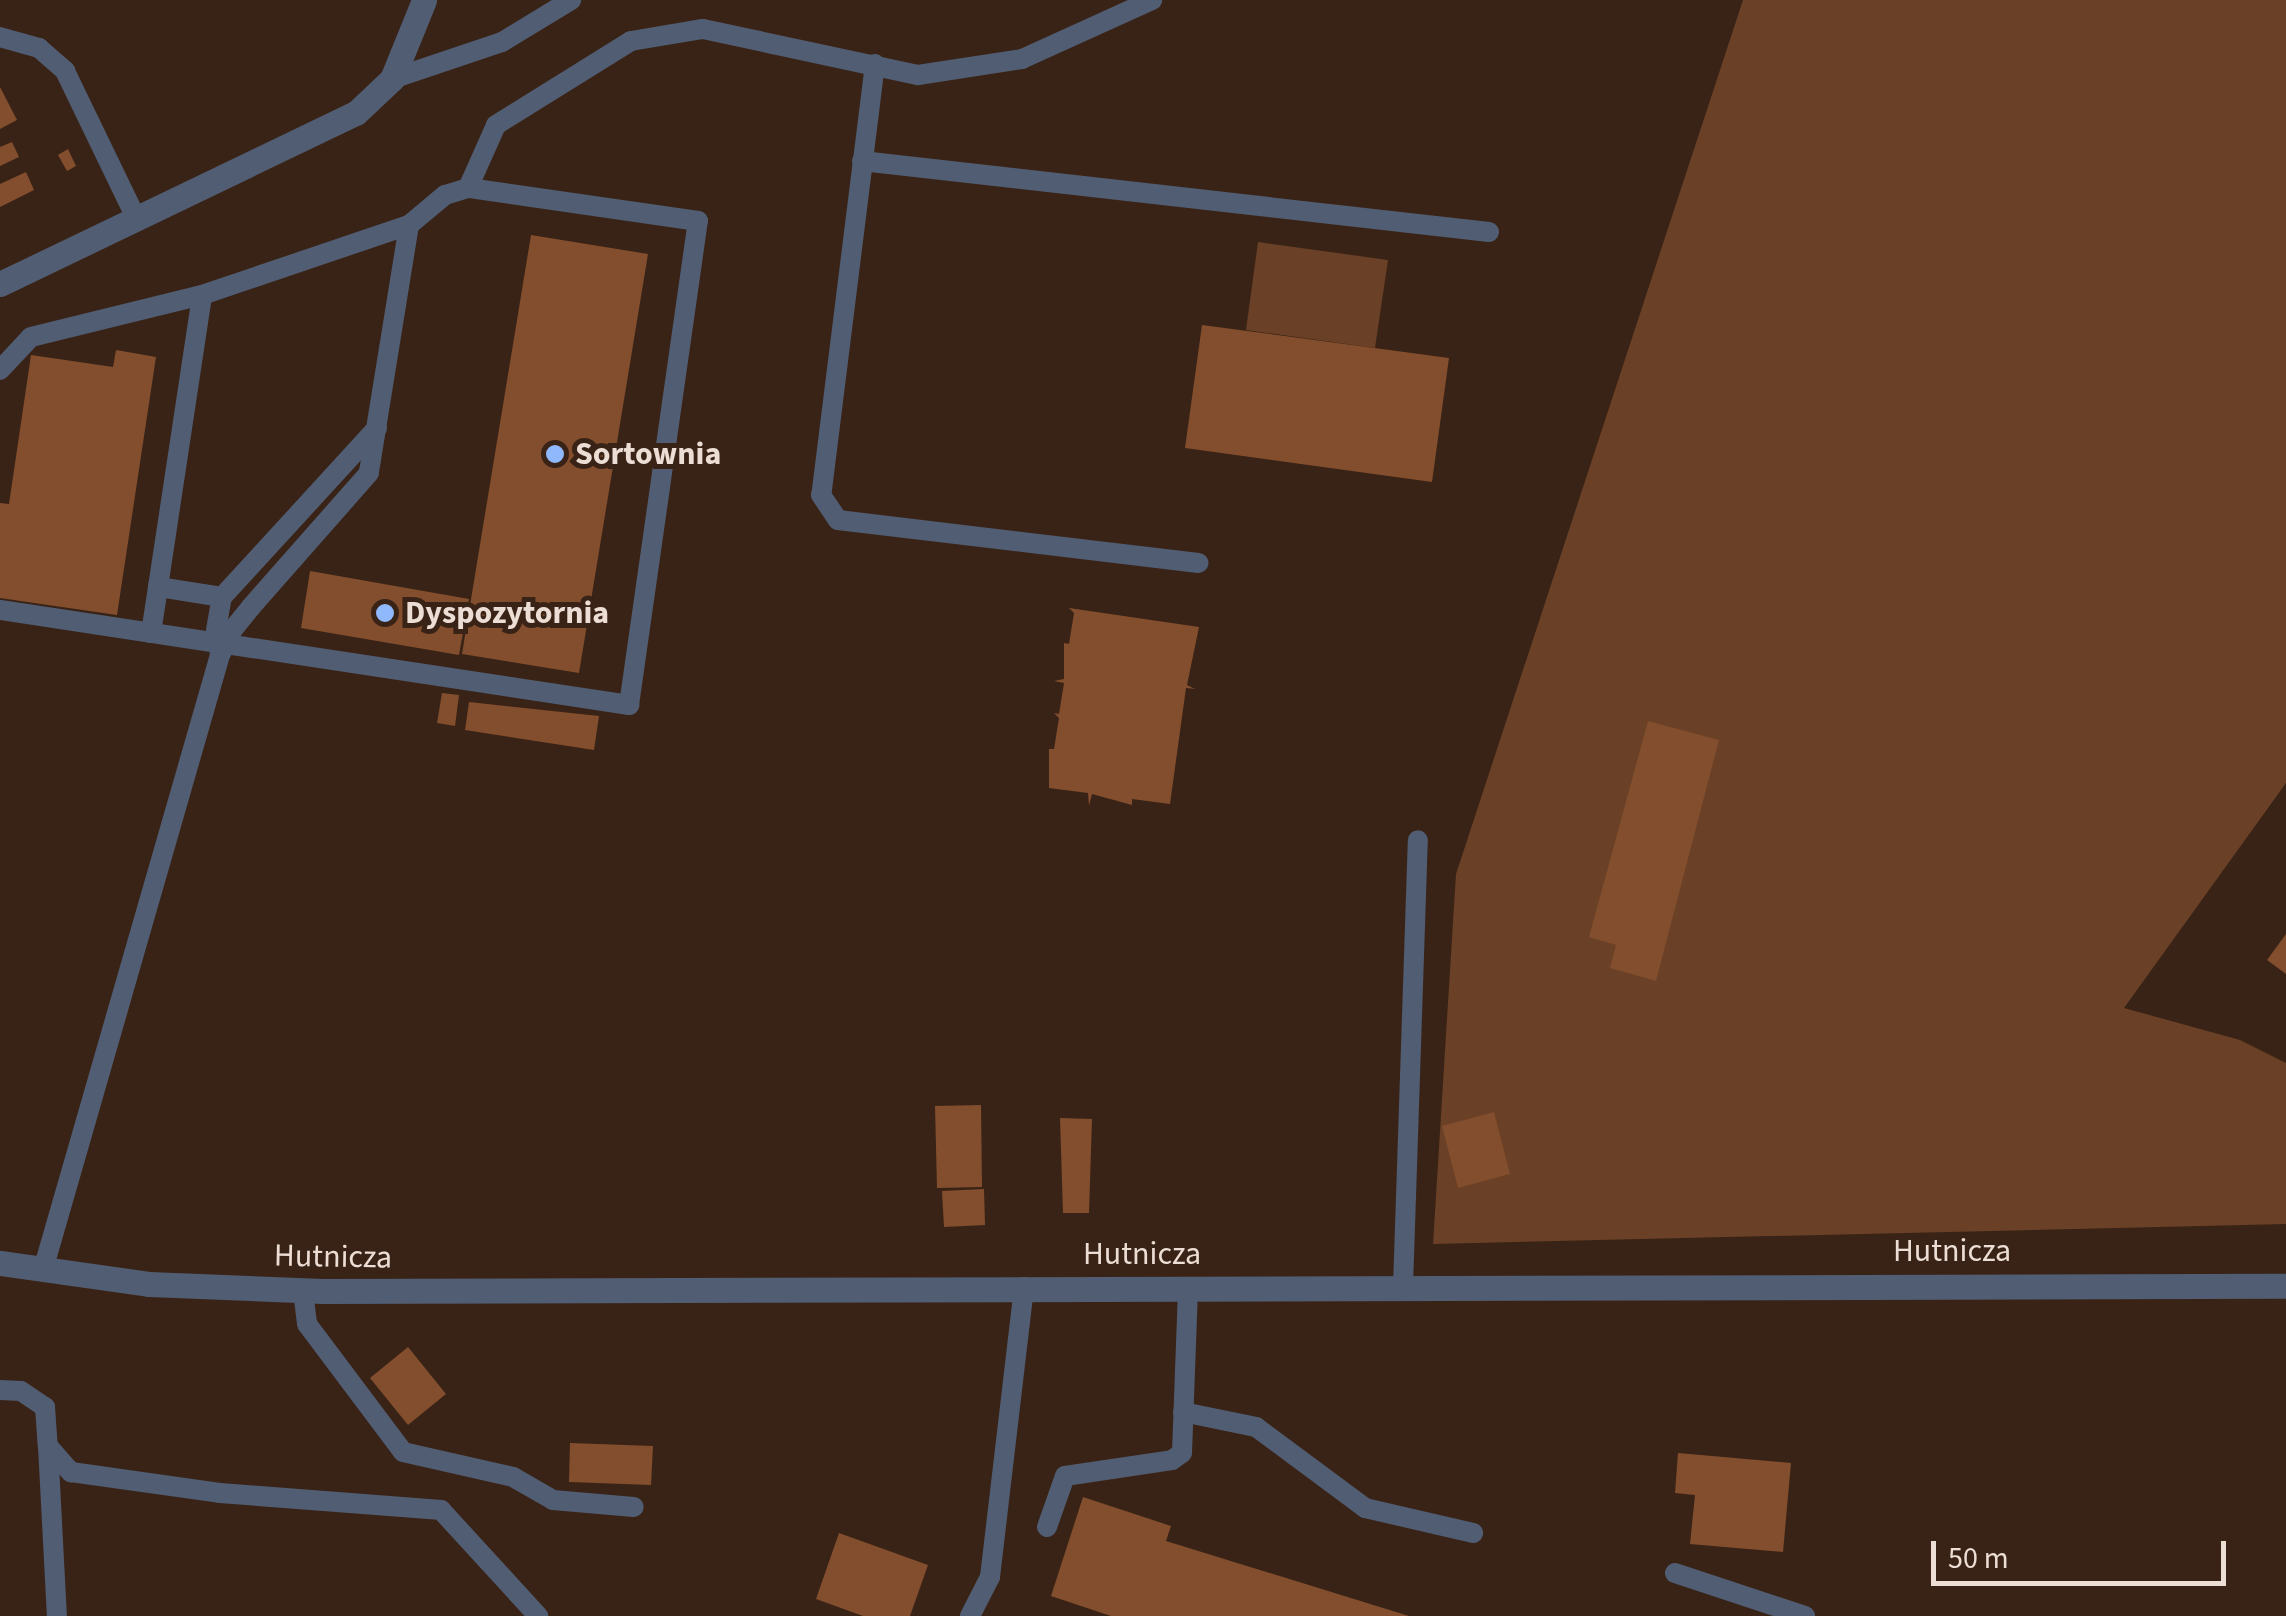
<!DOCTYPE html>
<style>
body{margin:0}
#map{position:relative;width:2286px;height:1616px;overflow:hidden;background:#392316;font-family:"Source Sans 3",sans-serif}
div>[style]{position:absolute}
.green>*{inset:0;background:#6a4026}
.building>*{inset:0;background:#834e2d}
.service>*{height:20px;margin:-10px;padding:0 10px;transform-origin:10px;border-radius:10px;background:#515d73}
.minor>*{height:25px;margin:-12.5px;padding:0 12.5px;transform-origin:12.5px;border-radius:12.5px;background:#515d73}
.tertiary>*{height:25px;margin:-12.5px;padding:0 12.5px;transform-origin:12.5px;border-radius:12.5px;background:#515d73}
.dots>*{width:28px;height:28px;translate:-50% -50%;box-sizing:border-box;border:5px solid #392316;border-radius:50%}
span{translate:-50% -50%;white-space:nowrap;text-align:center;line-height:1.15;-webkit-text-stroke:10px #392316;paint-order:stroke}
.poi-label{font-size:32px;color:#ecddd5;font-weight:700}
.left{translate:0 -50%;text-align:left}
.street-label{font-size:32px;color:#ecddd5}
.scale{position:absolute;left:1931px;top:1541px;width:295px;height:45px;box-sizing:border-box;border:5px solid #ecddd5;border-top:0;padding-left:12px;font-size:30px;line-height:35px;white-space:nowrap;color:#ecddd5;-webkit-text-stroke:8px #392316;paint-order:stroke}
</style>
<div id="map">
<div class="green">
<i style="clip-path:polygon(1743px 0,2286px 0,2286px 783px,2124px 1008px,2240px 1040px,2286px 1063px,2286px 1224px,1433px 1244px,1456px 874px)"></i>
<i style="clip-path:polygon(1258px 242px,1388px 260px,1375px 348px,1246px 330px)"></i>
</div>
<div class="building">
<i style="clip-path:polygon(0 87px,17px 120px,0 129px)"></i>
<i style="clip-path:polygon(12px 142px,19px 157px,0 166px,0 147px)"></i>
<i style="clip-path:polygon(68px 149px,76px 166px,67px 171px,58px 155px)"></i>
<i style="clip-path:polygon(26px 172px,34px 190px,0 207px,0 184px)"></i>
<i style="clip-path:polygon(531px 235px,648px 254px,579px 673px,462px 654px)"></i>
<i style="clip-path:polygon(1202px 325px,1449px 358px,1432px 482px,1185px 448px)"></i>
<i style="clip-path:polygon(116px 350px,156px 357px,117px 615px,0 598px,0 503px,9px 504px,31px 355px,113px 367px)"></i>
<i style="clip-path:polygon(310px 571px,469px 599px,459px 655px,301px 628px)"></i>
<i style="clip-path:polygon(1069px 608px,1199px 627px,1187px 685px,1195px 689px,1186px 688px,1170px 804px,1132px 799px,1132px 805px,1092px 794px,1089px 806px,1088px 793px,1049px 788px,1049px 749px,1054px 749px,1059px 718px,1054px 713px,1059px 714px,1064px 683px,1054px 681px,1064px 679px,1064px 643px,1069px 644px,1074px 613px)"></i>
<i style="clip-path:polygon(442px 693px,459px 695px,455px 726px,437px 723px)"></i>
<i style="clip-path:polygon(469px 702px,599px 716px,594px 750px,465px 730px)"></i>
<i style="clip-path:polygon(1648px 721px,1719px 740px,1656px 981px,1610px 968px,1616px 945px,1589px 937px)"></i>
<i style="clip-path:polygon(2286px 934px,2286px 974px,2267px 960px)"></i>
<i style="clip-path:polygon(981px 1105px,982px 1187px,937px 1188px,935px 1106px)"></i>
<i style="clip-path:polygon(1494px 1112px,1510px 1174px,1458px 1188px,1442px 1126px)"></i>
<i style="clip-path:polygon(1060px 1118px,1092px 1119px,1089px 1213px,1063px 1213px)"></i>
<i style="clip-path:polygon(984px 1189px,985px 1225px,944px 1227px,942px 1191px)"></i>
<i style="clip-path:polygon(408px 1347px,446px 1394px,408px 1425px,370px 1378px)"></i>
<i style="clip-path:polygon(570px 1443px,653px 1446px,651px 1485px,569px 1482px)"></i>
<i style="clip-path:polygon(1678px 1453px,1791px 1463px,1783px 1552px,1690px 1544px,1695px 1495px,1675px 1493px)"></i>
<i style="clip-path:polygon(1083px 1497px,1171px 1526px,1166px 1541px,1409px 1616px,1111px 1616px,1051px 1596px)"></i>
<i style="clip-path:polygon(839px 1533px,928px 1565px,910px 1616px,863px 1616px,816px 1599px)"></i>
</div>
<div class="service">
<i style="left:0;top:37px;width:41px;rotate:15.8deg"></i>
<i style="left:39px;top:48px;width:35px;rotate:41deg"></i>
<i style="left:65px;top:71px;width:165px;rotate:64.2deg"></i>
<i style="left:875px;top:64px;width:434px;rotate:97.1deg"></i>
<i style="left:821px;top:495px;width:30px;rotate:56deg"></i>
<i style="left:838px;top:520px;width:363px;rotate:6.8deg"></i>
<i style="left:392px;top:79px;width:116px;rotate:-18.6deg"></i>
<i style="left:502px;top:42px;width:81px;rotate:-31.3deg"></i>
<i style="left:862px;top:161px;width:631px;rotate:6.46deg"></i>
<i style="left:468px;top:188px;width:69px;rotate:-66deg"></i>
<i style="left:496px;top:125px;width:159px;rotate:-31.9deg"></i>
<i style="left:631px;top:41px;width:73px;rotate:-9.5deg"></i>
<i style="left:703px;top:29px;width:220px;rotate:12.1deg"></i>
<i style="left:918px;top:75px;width:105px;rotate:-8.7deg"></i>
<i style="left:1022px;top:59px;width:143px;rotate:-24.4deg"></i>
<i style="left:0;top:370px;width:45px;rotate:-46.8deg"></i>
<i style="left:31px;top:337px;width:176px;rotate:-13.8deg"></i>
<i style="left:377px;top:428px;width:229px;rotate:132.5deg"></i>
<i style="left:222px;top:597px;width:65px;rotate:-171.1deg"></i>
<i style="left:158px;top:587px;width:295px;rotate:-81.4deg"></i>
<i style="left:202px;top:295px;width:219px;rotate:-18.7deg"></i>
<i style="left:0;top:610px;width:229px;rotate:8.6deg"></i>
<i style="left:226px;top:644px;width:408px;rotate:8.6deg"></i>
<i style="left:629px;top:705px;width:489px;rotate:-81.9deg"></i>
<i style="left:698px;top:221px;width:232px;rotate:-171.8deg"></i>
<i style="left:468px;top:188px;width:24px;rotate:163deg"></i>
<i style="left:445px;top:195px;width:47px;rotate:140.2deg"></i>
<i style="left:409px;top:225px;width:251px;rotate:99.2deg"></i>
<i style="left:369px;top:473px;width:179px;rotate:131.4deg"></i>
<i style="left:251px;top:607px;width:32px;rotate:129deg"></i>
<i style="left:231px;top:632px;width:13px;rotate:113deg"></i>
<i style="left:226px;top:644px;width:13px;rotate:119deg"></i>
<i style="left:220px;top:655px;width:640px;rotate:106.06deg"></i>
<i style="left:151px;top:633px;width:47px;rotate:-81.3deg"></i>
<i style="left:220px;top:654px;width:24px;rotate:-99deg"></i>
<i style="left:216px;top:630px;width:34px;rotate:-80deg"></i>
<i style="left:1403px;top:1287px;width:447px;rotate:-88.1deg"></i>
<i style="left:303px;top:1291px;width:33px;rotate:83deg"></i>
<i style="left:307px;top:1324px;width:160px;rotate:53.1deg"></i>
<i style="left:403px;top:1452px;width:113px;rotate:12.8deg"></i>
<i style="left:513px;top:1477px;width:46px;rotate:29.9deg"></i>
<i style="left:553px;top:1500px;width:81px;rotate:4.9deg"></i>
<i style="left:0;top:1390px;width:21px;rotate:3deg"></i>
<i style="left:21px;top:1391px;width:29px;rotate:34deg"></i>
<i style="left:45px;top:1407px;width:39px;rotate:86deg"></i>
<i style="left:48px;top:1446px;width:35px;rotate:49deg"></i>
<i style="left:71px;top:1472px;width:150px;rotate:8deg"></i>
<i style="left:220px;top:1493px;width:222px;rotate:4.4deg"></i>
<i style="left:441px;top:1510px;width:144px;rotate:47.5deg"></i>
<i style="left:1183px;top:1412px;width:75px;rotate:11.6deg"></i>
<i style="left:1256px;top:1427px;width:136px;rotate:36.6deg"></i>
<i style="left:1365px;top:1508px;width:111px;rotate:13deg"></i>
<i style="left:48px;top:1446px;width:170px;rotate:87deg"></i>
<i style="left:1047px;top:1527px;width:54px;rotate:-70.6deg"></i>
<i style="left:1065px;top:1476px;width:108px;rotate:-8.5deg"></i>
<i style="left:1172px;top:1460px;width:12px;rotate:-35deg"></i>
<i style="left:1182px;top:1453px;width:166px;rotate:-87.9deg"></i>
<i style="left:1675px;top:1573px;width:137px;rotate:18.3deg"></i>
<i style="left:970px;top:1616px;width:44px;rotate:-62.9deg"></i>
<i style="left:990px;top:1577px;width:292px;rotate:-83.3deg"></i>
</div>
<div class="minor">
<i style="left:0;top:1263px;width:150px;rotate:8deg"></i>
<i style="left:149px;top:1284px;width:174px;rotate:2.3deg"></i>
<i style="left:323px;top:1291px;width:1963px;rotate:-0.15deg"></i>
</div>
<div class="tertiary">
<i style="left:0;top:284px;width:395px;rotate:-25.7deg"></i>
<i style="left:356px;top:113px;width:50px;rotate:-43.4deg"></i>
<i style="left:392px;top:79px;width:85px;rotate:-67.9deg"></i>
</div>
<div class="dots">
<i style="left:555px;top:454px;background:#90b8fd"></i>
<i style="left:385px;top:613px;background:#90b8fd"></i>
</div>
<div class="poi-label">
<span class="left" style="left:575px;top:454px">Sortownia</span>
<span class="left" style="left:405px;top:613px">Dyspozytornia</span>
</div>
<div class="street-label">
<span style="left:1952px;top:1251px">Hutnicza</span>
<span style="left:1142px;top:1254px">Hutnicza</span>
<span style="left:333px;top:1257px;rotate:1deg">Hutnicza</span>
</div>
<div class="scale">50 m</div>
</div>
